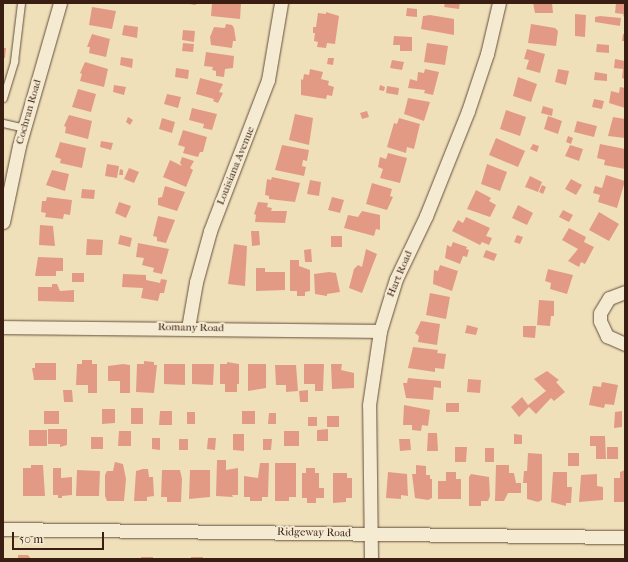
<!DOCTYPE html>
<style>
body{margin:0}
#map{position:relative;width:628px;height:562px;overflow:hidden;background:#efe0ba;font-family:"IM FELL French Canon",serif}
div>[style]{position:absolute}
.building>*{inset:0;background:#e39a85}
.roads{filter:drop-shadow(0 0 1px #664e3b) drop-shadow(0 0 1px #664e3b)}
.lane>*{height:7px;margin:-3.5px;padding:0 3.5px;transform-origin:3.5px;border-radius:3.5px;background:#f5ebd2}
.street>*{height:13px;margin:-6.5px;padding:0 6.5px;transform-origin:6.5px;border-radius:6.5px;background:#f5ebd2}
span{translate:-50% -50%;white-space:nowrap;text-align:center;line-height:1.15;-webkit-text-stroke:4px #f5ebd2;paint-order:stroke}
.street-label{font-size:11px;color:#391e11}
.frame{position:absolute;inset:0;border:4px solid #391e11;pointer-events:none}
.scale{position:absolute;left:12px;top:532px;width:92px;height:18px;box-sizing:border-box;border:2px solid #391e11;border-top:0;padding-left:5px;font-size:12px;line-height:14px;white-space:nowrap;color:#391e11;-webkit-text-stroke:3px #f5ebd2;paint-order:stroke}
</style>
<div id="map">
<div class="building">
<i style="clip-path:polygon(183px 3px,196px 3px,196px 5px)"></i>
<i style="clip-path:polygon(212px 3px,241px 3px,240px 19px,211px 16px)"></i>
<i style="clip-path:polygon(445px 3px,460px 3px,459px 9px,444px 7px)"></i>
<i style="clip-path:polygon(533px 3px,552px 3px,553px 13px,535px 13px)"></i>
<i style="clip-path:polygon(616px 3px,625px 3px,625px 20px,623px 14px,615px 13px)"></i>
<i style="clip-path:polygon(92px 7px,116px 11px,112px 29px,89px 25px)"></i>
<i style="clip-path:polygon(407px 8px,417px 9px,417px 17px,406px 16px)"></i>
<i style="clip-path:polygon(326px 12px,339px 16px,335px 44px,327px 43px,326px 48px,317px 47px,318px 42px,314px 41px,315px 33px,313px 33px,313px 27px,316px 27px,318px 13px,326px 14px)"></i>
<i style="clip-path:polygon(575px 14px,586px 15px,585px 37px,575px 36px)"></i>
<i style="clip-path:polygon(430px 15px,454px 19px,454px 35px,421px 29px,423px 16px)"></i>
<i style="clip-path:polygon(600px 16px,621px 18px,620px 26px,595px 22px,595px 17px)"></i>
<i style="clip-path:polygon(226px 24px,232px 25px,234px 28px,236px 41px,233px 41px,232px 48px,211px 45px,210px 37px,214px 27px,225px 28px)"></i>
<i style="clip-path:polygon(531px 24px,555px 28px,558px 31px,556px 46px,528px 43px)"></i>
<i style="clip-path:polygon(124px 25px,138px 27px,137px 38px,122px 35px)"></i>
<i style="clip-path:polygon(183px 30px,195px 31px,194px 42px,182px 40px)"></i>
<i style="clip-path:polygon(92px 34px,110px 39px,106px 57px,89px 53px,90px 47px,87px 47px)"></i>
<i style="clip-path:polygon(623px 34px,625px 34px,625px 41px,622px 41px)"></i>
<i style="clip-path:polygon(394px 36px,412px 37px,412px 51px,400px 51px,400px 45px,393px 45px)"></i>
<i style="clip-path:polygon(183px 43px,194px 44px,193px 52px,182px 51px)"></i>
<i style="clip-path:polygon(427px 43px,448px 46px,445px 65px,424px 62px)"></i>
<i style="clip-path:polygon(597px 44px,609px 45px,609px 53px,596px 52px)"></i>
<i style="clip-path:polygon(3px 48px,6px 48px,5px 58px,3px 58px)"></i>
<i style="clip-path:polygon(527px 49px,545px 54px,540px 73px,526px 69px,529px 60px,524px 59px)"></i>
<i style="clip-path:polygon(206px 52px,234px 56px,233px 68px,225px 69px,224px 77px,216px 76px,216px 71px,212px 70px,213px 67px,204px 66px)"></i>
<i style="clip-path:polygon(121px 57px,133px 59px,132px 68px,120px 65px)"></i>
<i style="clip-path:polygon(328px 58px,334px 58px,333px 65px,327px 64px)"></i>
<i style="clip-path:polygon(615px 59px,625px 61px,625px 79px,622px 78px,623px 69px,614px 68px)"></i>
<i style="clip-path:polygon(392px 60px,404px 62px,402px 70px,390px 68px)"></i>
<i style="clip-path:polygon(85px 62px,108px 69px,104px 87px,80px 81px,82px 74px,80px 73px)"></i>
<i style="clip-path:polygon(176px 68px,189px 70px,188px 79px,175px 77px)"></i>
<i style="clip-path:polygon(310px 69px,323px 72px,321px 79px,329px 81px,328px 85px,334px 87px,332px 96px,327px 95px,326px 99px,301px 95px,301px 79px,303px 80px,304px 74px,309px 75px)"></i>
<i style="clip-path:polygon(425px 69px,439px 72px,433px 95px,424px 93px,425px 90px,408px 88px,410px 79px,417px 81px,418px 72px,424px 73px)"></i>
<i style="clip-path:polygon(558px 69px,569px 71px,566px 85px,555px 82px)"></i>
<i style="clip-path:polygon(595px 72px,607px 74px,607px 81px,594px 80px)"></i>
<i style="clip-path:polygon(518px 77px,537px 84px,531px 102px,513px 96px)"></i>
<i style="clip-path:polygon(200px 78px,223px 84px,219px 92px,223px 93px,218px 103px,213px 101px,214px 99px,196px 94px)"></i>
<i style="clip-path:polygon(114px 85px,126px 87px,124px 95px,113px 92px)"></i>
<i style="clip-path:polygon(380px 85px,385px 87px,384px 91px,379px 90px)"></i>
<i style="clip-path:polygon(387px 86px,399px 88px,398px 95px,386px 93px)"></i>
<i style="clip-path:polygon(620px 87px,625px 88px,625px 108px,609px 103px,611px 91px,619px 93px)"></i>
<i style="clip-path:polygon(78px 89px,96px 94px,91px 112px,72px 107px)"></i>
<i style="clip-path:polygon(167px 94px,181px 97px,178px 108px,164px 104px)"></i>
<i style="clip-path:polygon(408px 98px,430px 102px,424px 121px,404px 114px)"></i>
<i style="clip-path:polygon(594px 99px,604px 101px,602px 109px,592px 107px)"></i>
<i style="clip-path:polygon(543px 106px,553px 109px,552px 116px,541px 113px)"></i>
<i style="clip-path:polygon(192px 108px,217px 114px,212px 130px,203px 128px,204px 124px,189px 120px)"></i>
<i style="clip-path:polygon(506px 110px,526px 117px,520px 136px,500px 129px)"></i>
<i style="clip-path:polygon(367px 111px,369px 117px,362px 119px,360px 113px)"></i>
<i style="clip-path:polygon(295px 114px,313px 118px,309px 145px,289px 140px)"></i>
<i style="clip-path:polygon(69px 115px,92px 121px,88px 139px,65px 133px,66px 127px,64px 126px)"></i>
<i style="clip-path:polygon(548px 116px,562px 121px,558px 134px,544px 129px)"></i>
<i style="clip-path:polygon(128px 117px,133px 120px,130px 125px,126px 122px)"></i>
<i style="clip-path:polygon(613px 117px,625px 119px,625px 138px,608px 136px)"></i>
<i style="clip-path:polygon(162px 118px,175px 122px,172px 133px,159px 129px)"></i>
<i style="clip-path:polygon(399px 118px,420px 124px,414px 149px,407px 147px,406px 153px,387px 147px,394px 123px,397px 124px)"></i>
<i style="clip-path:polygon(577px 121px,597px 126px,594px 137px,574px 132px)"></i>
<i style="clip-path:polygon(183px 130px,207px 137px,203px 152px,200px 152px,198px 157px,183px 153px,185px 147px,178px 145px)"></i>
<i style="clip-path:polygon(568px 136px,573px 138px,571px 144px,566px 142px)"></i>
<i style="clip-path:polygon(496px 138px,525px 151px,518px 167px,489px 155px)"></i>
<i style="clip-path:polygon(101px 141px,113px 143px,111px 150px,100px 147px)"></i>
<i style="clip-path:polygon(60px 142px,86px 148px,82px 168px,60px 163px,61px 159px,55px 157px)"></i>
<i style="clip-path:polygon(533px 144px,539px 146px,537px 152px,530px 149px)"></i>
<i style="clip-path:polygon(600px 144px,625px 149px,625px 169px,604px 165px,605px 160px,597px 158px)"></i>
<i style="clip-path:polygon(282px 145px,309px 150px,307px 161px,303px 160px,302px 166px,306px 167px,304px 176px,275px 170px)"></i>
<i style="clip-path:polygon(570px 145px,583px 149px,579px 161px,565px 156px)"></i>
<i style="clip-path:polygon(388px 153px,407px 158px,400px 183px,380px 178px,383px 169px,378px 167px,380px 157px,386px 159px)"></i>
<i style="clip-path:polygon(182px 157px,194px 161px,190px 168px,193px 170px,186px 187px,163px 177px,170px 160px,182px 166px,180px 163px)"></i>
<i style="clip-path:polygon(107px 164px,119px 166px,117px 178px,105px 176px)"></i>
<i style="clip-path:polygon(487px 164px,507px 172px,500px 191px,481px 184px)"></i>
<i style="clip-path:polygon(129px 168px,139px 172px,134px 183px,124px 179px)"></i>
<i style="clip-path:polygon(120px 169px,123px 170px,123px 175px,119px 175px)"></i>
<i style="clip-path:polygon(52px 170px,69px 174px,65px 191px,46px 185px)"></i>
<i style="clip-path:polygon(606px 175px,625px 181px,617px 208px,598px 202px,600px 195px,593px 193px,595px 186px,602px 188px)"></i>
<i style="clip-path:polygon(530px 176px,542px 182px,538px 192px,525px 187px)"></i>
<i style="clip-path:polygon(272px 177px,300px 183px,295px 202px,269px 199px,269px 196px,265px 195px,267px 179px,271px 180px)"></i>
<i style="clip-path:polygon(571px 179px,582px 185px,576px 195px,565px 189px)"></i>
<i style="clip-path:polygon(310px 180px,321px 182px,319px 196px,307px 194px)"></i>
<i style="clip-path:polygon(372px 183px,392px 189px,390px 196px,393px 197px,387px 210px,366px 204px)"></i>
<i style="clip-path:polygon(542px 185px,546px 187px,543px 194px,539px 192px)"></i>
<i style="clip-path:polygon(165px 186px,185px 192px,177px 211px,158px 205px,158px 198px,162px 197px)"></i>
<i style="clip-path:polygon(82px 189px,95px 190px,94px 199px,81px 198px)"></i>
<i style="clip-path:polygon(476px 190px,491px 198px,489px 201px,496px 205px,490px 217px,467px 209px)"></i>
<i style="clip-path:polygon(47px 197px,72px 200px,70px 215px,64px 214px,63px 219px,45px 217px,46px 213px,41px 212px,42px 201px,46px 201px)"></i>
<i style="clip-path:polygon(332px 197px,344px 200px,340px 213px,328px 210px)"></i>
<i style="clip-path:polygon(119px 202px,131px 206px,126px 218px,115px 213px)"></i>
<i style="clip-path:polygon(258px 202px,268px 203px,267px 207px,272px 208px,271px 211px,287px 211px,285px 223px,255px 222px,256px 215px,254px 214px)"></i>
<i style="clip-path:polygon(518px 205px,533px 213px,527px 225px,512px 218px)"></i>
<i style="clip-path:polygon(563px 210px,573px 215px,569px 222px,559px 217px)"></i>
<i style="clip-path:polygon(362px 211px,380px 215px,380px 230px,376px 229px,374px 236px,344px 228px,348px 215px,358px 217px)"></i>
<i style="clip-path:polygon(599px 212px,619px 224px,609px 241px,589px 230px)"></i>
<i style="clip-path:polygon(158px 216px,175px 220px,166px 243px,157px 241px,157px 237px,153px 236px)"></i>
<i style="clip-path:polygon(466px 217px,490px 228px,486px 236px,492px 238px,489px 245px,482px 242px,480px 245px,452px 231px,458px 220px,463px 223px)"></i>
<i style="clip-path:polygon(40px 225px,53px 226px,55px 246px,39px 245px)"></i>
<i style="clip-path:polygon(569px 228px,586px 237px,584px 242px,594px 247px,585px 264px,581px 262px,579px 267px,568px 261px,578px 249px,562px 240px)"></i>
<i style="clip-path:polygon(251px 231px,259px 231px,260px 245px,252px 246px)"></i>
<i style="clip-path:polygon(120px 235px,132px 238px,130px 247px,118px 244px)"></i>
<i style="clip-path:polygon(517px 235px,523px 237px,520px 244px,514px 242px)"></i>
<i style="clip-path:polygon(331px 236px,342px 236px,342px 247px,331px 247px)"></i>
<i style="clip-path:polygon(87px 239px,103px 240px,102px 255px,86px 255px)"></i>
<i style="clip-path:polygon(453px 242px,467px 247px,466px 249px,469px 250px,467px 257px,463px 256px,460px 264px,445px 258px,447px 245px,451px 247px)"></i>
<i style="clip-path:polygon(138px 243px,169px 249px,162px 274px,153px 272px,154px 268px,142px 265px,144px 258px,136px 257px)"></i>
<i style="clip-path:polygon(234px 244px,247px 246px,245px 286px,228px 284px)"></i>
<i style="clip-path:polygon(311px 249px,312px 262px,305px 262px,304px 250px)"></i>
<i style="clip-path:polygon(366px 249px,377px 254px,362px 293px,349px 288px,354px 269px,358px 265px,362px 267px)"></i>
<i style="clip-path:polygon(486px 250px,497px 254px,494px 261px,483px 257px)"></i>
<i style="clip-path:polygon(38px 257px,63px 258px,63px 271px,56px 271px,56px 276px,35px 276px)"></i>
<i style="clip-path:polygon(290px 260px,299px 260px,299px 266px,310px 270px,310px 291px,305px 292px,305px 296px,297px 296px,297px 291px,290px 291px)"></i>
<i style="clip-path:polygon(440px 265px,458px 271px,452px 291px,433px 284px,434px 270px,438px 271px)"></i>
<i style="clip-path:polygon(256px 268px,265px 268px,265px 272px,285px 272px,285px 290px,256px 291px)"></i>
<i style="clip-path:polygon(548px 269px,573px 275px,567px 294px,550px 289px,551px 283px,545px 281px)"></i>
<i style="clip-path:polygon(329px 272px,336px 273px,340px 292px,327px 294px,327px 296px,315px 294px,314px 274px)"></i>
<i style="clip-path:polygon(72px 273px,84px 273px,84px 282px,72px 282px)"></i>
<i style="clip-path:polygon(123px 274px,146px 275px,146px 280px,160px 283px,161px 279px,167px 280px,164px 293px,160px 293px,158px 301px,141px 298px,143px 288px,122px 287px)"></i>
<i style="clip-path:polygon(52px 284px,57px 284px,60px 291px,74px 290px,74px 302px,38px 301px,38px 287px,52px 287px)"></i>
<i style="clip-path:polygon(430px 293px,450px 297px,446px 319px,426px 315px)"></i>
<i style="clip-path:polygon(539px 300px,554px 301px,554px 316px,551px 316px,550px 326px,537px 325px)"></i>
<i style="clip-path:polygon(421px 321px,440px 324px,437px 345px,418px 342px,419px 336px,415px 333px)"></i>
<i style="clip-path:polygon(467px 325px,478px 328px,476px 335px,465px 333px)"></i>
<i style="clip-path:polygon(523px 326px,536px 326px,535px 338px,523px 337px)"></i>
<i style="clip-path:polygon(413px 347px,438px 350px,437px 353px,446px 354px,444px 369px,435px 368px,435px 372px,408px 368px)"></i>
<i style="clip-path:polygon(82px 360px,92px 360px,92px 364px,97px 364px,97px 393px,88px 393px,88px 385px,76px 385px,77px 364px,82px 364px)"></i>
<i style="clip-path:polygon(144px 361px,154px 362px,154px 365px,157px 365px,154px 393px,136px 392px,137px 364px,144px 364px)"></i>
<i style="clip-path:polygon(227px 362px,239px 364px,239px 384px,237px 384px,237px 392px,225px 392px,225px 384px,220px 384px,220px 364px,227px 364px)"></i>
<i style="clip-path:polygon(35px 363px,56px 363px,56px 380px,34px 380px,32px 368px,35px 368px)"></i>
<i style="clip-path:polygon(123px 364px,130px 365px,130px 393px,120px 393px,120px 381px,108px 381px,108px 366px)"></i>
<i style="clip-path:polygon(164px 364px,185px 364px,185px 385px,164px 384px)"></i>
<i style="clip-path:polygon(192px 364px,214px 364px,213px 385px,192px 384px)"></i>
<i style="clip-path:polygon(248px 364px,266px 364px,266px 388px,248px 391px)"></i>
<i style="clip-path:polygon(304px 364px,324px 364px,323px 391px,315px 391px,315px 384px,304px 384px)"></i>
<i style="clip-path:polygon(331px 364px,342px 364px,341px 370px,354px 373px,354px 388px,332px 389px)"></i>
<i style="clip-path:polygon(275px 365px,296px 365px,298px 391px,286px 392px,286px 385px,276px 385px)"></i>
<i style="clip-path:polygon(547px 371px,559px 380px,556px 382px,565px 392px,554px 401px,551px 398px,536px 414px,529px 407px,519px 417px,511px 407px,522px 397px,528px 405px,546px 391px,534px 379px)"></i>
<i style="clip-path:polygon(408px 378px,441px 381px,441px 388px,434px 387px,433px 400px,406px 398px,403px 383px,407px 383px)"></i>
<i style="clip-path:polygon(468px 379px,481px 380px,480px 393px,467px 392px)"></i>
<i style="clip-path:polygon(602px 382px,618px 385px,614px 405px,605px 404px,604px 408px,589px 405px,593px 386px,601px 387px)"></i>
<i style="clip-path:polygon(63px 390px,72px 390px,73px 402px,64px 402px)"></i>
<i style="clip-path:polygon(308px 390px,308px 402px,300px 402px,299px 391px)"></i>
<i style="clip-path:polygon(446px 403px,459px 403px,459px 412px,446px 412px)"></i>
<i style="clip-path:polygon(404px 405px,430px 410px,428px 426px,422px 425px,421px 431px,412px 430px,412px 425px,403px 425px)"></i>
<i style="clip-path:polygon(131px 408px,143px 408px,143px 424px,131px 424px)"></i>
<i style="clip-path:polygon(102px 409px,115px 409px,115px 423px,102px 424px)"></i>
<i style="clip-path:polygon(44px 411px,59px 411px,59px 424px,44px 424px)"></i>
<i style="clip-path:polygon(160px 411px,172px 411px,172px 425px,159px 425px)"></i>
<i style="clip-path:polygon(242px 411px,255px 411px,255px 424px,242px 424px)"></i>
<i style="clip-path:polygon(622px 411px,622px 427px,614px 428px,615px 412px)"></i>
<i style="clip-path:polygon(187px 412px,195px 412px,195px 424px,187px 424px)"></i>
<i style="clip-path:polygon(269px 413px,276px 413px,276px 424px,268px 424px)"></i>
<i style="clip-path:polygon(327px 416px,339px 416px,339px 427px,327px 427px)"></i>
<i style="clip-path:polygon(308px 417px,317px 417px,317px 426px,308px 426px)"></i>
<i style="clip-path:polygon(48px 429px,67px 429px,67px 445px,60px 447px,60px 444px,48px 444px)"></i>
<i style="clip-path:polygon(328px 429px,328px 441px,317px 441px,317px 430px)"></i>
<i style="clip-path:polygon(29px 430px,47px 430px,47px 446px,29px 446px)"></i>
<i style="clip-path:polygon(119px 431px,131px 431px,131px 446px,118px 446px)"></i>
<i style="clip-path:polygon(284px 431px,299px 431px,299px 446px,284px 446px)"></i>
<i style="clip-path:polygon(428px 433px,437px 433px,438px 451px,427px 451px)"></i>
<i style="clip-path:polygon(233px 434px,244px 434px,244px 451px,233px 450px)"></i>
<i style="clip-path:polygon(514px 434px,522px 435px,522px 444px,514px 444px)"></i>
<i style="clip-path:polygon(590px 436px,605px 436px,606px 459px,596px 459px,596px 446px,590px 446px)"></i>
<i style="clip-path:polygon(91px 437px,103px 437px,103px 449px,91px 449px)"></i>
<i style="clip-path:polygon(152px 438px,160px 438px,160px 450px,152px 449px)"></i>
<i style="clip-path:polygon(208px 438px,216px 438px,215px 450px,207px 449px)"></i>
<i style="clip-path:polygon(179px 439px,188px 439px,188px 450px,179px 450px)"></i>
<i style="clip-path:polygon(263px 439px,272px 439px,271px 450px,263px 450px)"></i>
<i style="clip-path:polygon(399px 439px,410px 439px,411px 450px,400px 451px)"></i>
<i style="clip-path:polygon(455px 447px,467px 447px,466px 462px,455px 462px)"></i>
<i style="clip-path:polygon(607px 447px,618px 447px,618px 459px,607px 459px)"></i>
<i style="clip-path:polygon(485px 448px,494px 448px,494px 462px,485px 462px)"></i>
<i style="clip-path:polygon(528px 453px,542px 454px,542px 500px,538px 502px,527px 499px,527px 483px,523px 483px,524px 471px,527px 471px)"></i>
<i style="clip-path:polygon(568px 453px,579px 453px,579px 466px,568px 466px)"></i>
<i style="clip-path:polygon(217px 460px,226px 460px,226px 470px,238px 468px,238px 495px,232px 495px,233px 497px,216px 496px)"></i>
<i style="clip-path:polygon(115px 462px,123px 464px,126px 479px,124px 501px,107px 501px,105px 496px,105px 475px,107px 471px,113px 471px)"></i>
<i style="clip-path:polygon(260px 463px,269px 463px,268px 497px,262px 497px,262px 501px,250px 501px,250px 497px,244px 497px,244px 476px,258px 478px)"></i>
<i style="clip-path:polygon(275px 463px,296px 463px,296px 497px,289px 497px,289px 501px,275px 501px)"></i>
<i style="clip-path:polygon(31px 465px,43px 465px,45px 496px,23px 496px,23px 468px,31px 468px)"></i>
<i style="clip-path:polygon(416px 465px,426px 466px,426px 475px,430px 475px,430px 479px,432px 479px,432px 498px,428px 500px,415px 498px,412px 474px,416px 474px)"></i>
<i style="clip-path:polygon(496px 465px,509px 465px,509px 473px,514px 473px,516px 483px,521px 483px,521px 493px,508px 493px,504px 501px,495px 501px)"></i>
<i style="clip-path:polygon(53px 468px,61px 468px,61px 478px,72px 477px,72px 495px,62px 496px,62px 498px,58px 498px,58px 495px,53px 495px)"></i>
<i style="clip-path:polygon(306px 468px,315px 468px,315px 473px,319px 473px,319px 488px,324px 488px,324px 498px,316px 498px,316px 503px,307px 503px,307px 498px,302px 498px,302px 473px,306px 473px)"></i>
<i style="clip-path:polygon(143px 469px,148px 469px,149px 477px,153px 477px,154px 496px,147px 497px,147px 501px,134px 501px,136px 471px)"></i>
<i style="clip-path:polygon(77px 470px,100px 471px,99px 496px,76px 496px)"></i>
<i style="clip-path:polygon(162px 470px,180px 470px,182px 479px,181px 502px,167px 502px,167px 497px,161px 497px)"></i>
<i style="clip-path:polygon(190px 470px,210px 470px,210px 497px,189px 499px)"></i>
<i style="clip-path:polygon(625px 470px,625px 502px,614px 502px,614px 478px,620px 478px,620px 472px)"></i>
<i style="clip-path:polygon(388px 472px,407px 474px,408px 496px,401px 495px,401px 499px,386px 498px)"></i>
<i style="clip-path:polygon(446px 472px,456px 472px,456px 479px,461px 479px,461px 499px,438px 499px,438px 481px,446px 481px)"></i>
<i style="clip-path:polygon(553px 472px,567px 472px,567px 487px,572px 487px,571px 503px,566px 503px,566px 506px,551px 502px)"></i>
<i style="clip-path:polygon(333px 473px,347px 473px,347px 478px,352px 478px,352px 498px,346px 498px,346px 502px,333px 503px)"></i>
<i style="clip-path:polygon(471px 474px,489px 477px,490px 496px,488px 501px,481px 501px,481px 506px,469px 506px,469px 477px)"></i>
<i style="clip-path:polygon(597px 474px,597px 486px,603px 487px,603px 500px,579px 502px,581px 475px)"></i>
<i style="clip-path:polygon(18px 555px,28px 555px,31px 559px,18px 559px)"></i>
<i style="clip-path:polygon(141px 557px,153px 557px,153px 559px,141px 559px)"></i>
<i style="clip-path:polygon(191px 557px,203px 557px,203px 559px,191px 559px)"></i>
</div>
<div class="roads">
<div class="lane">
<i style="left:3px;top:98px;width:39px;rotate:-73deg"></i>
<i style="left:14px;top:61px;width:58px;rotate:-83.1deg"></i>
<i style="left:3px;top:123px;width:22px;rotate:13deg"></i>
</div>
<div class="street">
<i style="left:3px;top:222px;width:78px;rotate:-78.1deg"></i>
<i style="left:19px;top:146px;width:149px;rotate:-74deg"></i>
<i style="left:625px;top:292px;width:17px;rotate:159deg"></i>
<i style="left:609px;top:298px;width:17px;rotate:121deg"></i>
<i style="left:600px;top:313px;width:8px;rotate:90deg"></i>
<i style="left:600px;top:321px;width:17px;rotate:65deg"></i>
<i style="left:607px;top:336px;width:20px;rotate:24deg"></i>
<i style="left:3px;top:327px;width:377px;rotate:0.6deg"></i>
<i style="left:188px;top:328px;width:47px;rotate:-80.1deg"></i>
<i style="left:196px;top:282px;width:53px;rotate:-74.6deg"></i>
<i style="left:210px;top:231px;width:162px;rotate:-69deg"></i>
<i style="left:268px;top:80px;width:78px;rotate:-80.4deg"></i>
<i style="left:3px;top:529px;width:622px;rotate:0.74deg"></i>
<i style="left:371px;top:559px;width:154px;rotate:-90.7deg"></i>
<i style="left:369px;top:405px;width:75px;rotate:-81.5deg"></i>
<i style="left:380px;top:331px;width:54px;rotate:-72.9deg"></i>
<i style="left:396px;top:279px;width:70px;rotate:-64.5deg"></i>
<i style="left:426px;top:216px;width:113px;rotate:-68.2deg"></i>
<i style="left:468px;top:111px;width:60px;rotate:-71.6deg"></i>
<i style="left:487px;top:54px;width:52px;rotate:-76.8deg"></i>
</div>
</div>
<div class="street-label">
<span style="left:29px;top:112px;rotate:-74deg">Cochran Road</span>
<span style="left:236px;top:166px;rotate:-68deg">Louisiana Avenue</span>
<span style="left:400px;top:274px;rotate:-67deg">Hart Road</span>
<span style="left:191px;top:328px;rotate:1deg">Romany Road</span>
<span style="left:314px;top:533px;rotate:1deg">Ridgeway Road</span>
</div>
<div class="frame"></div>
<div class="scale">50 m</div>
</div>
